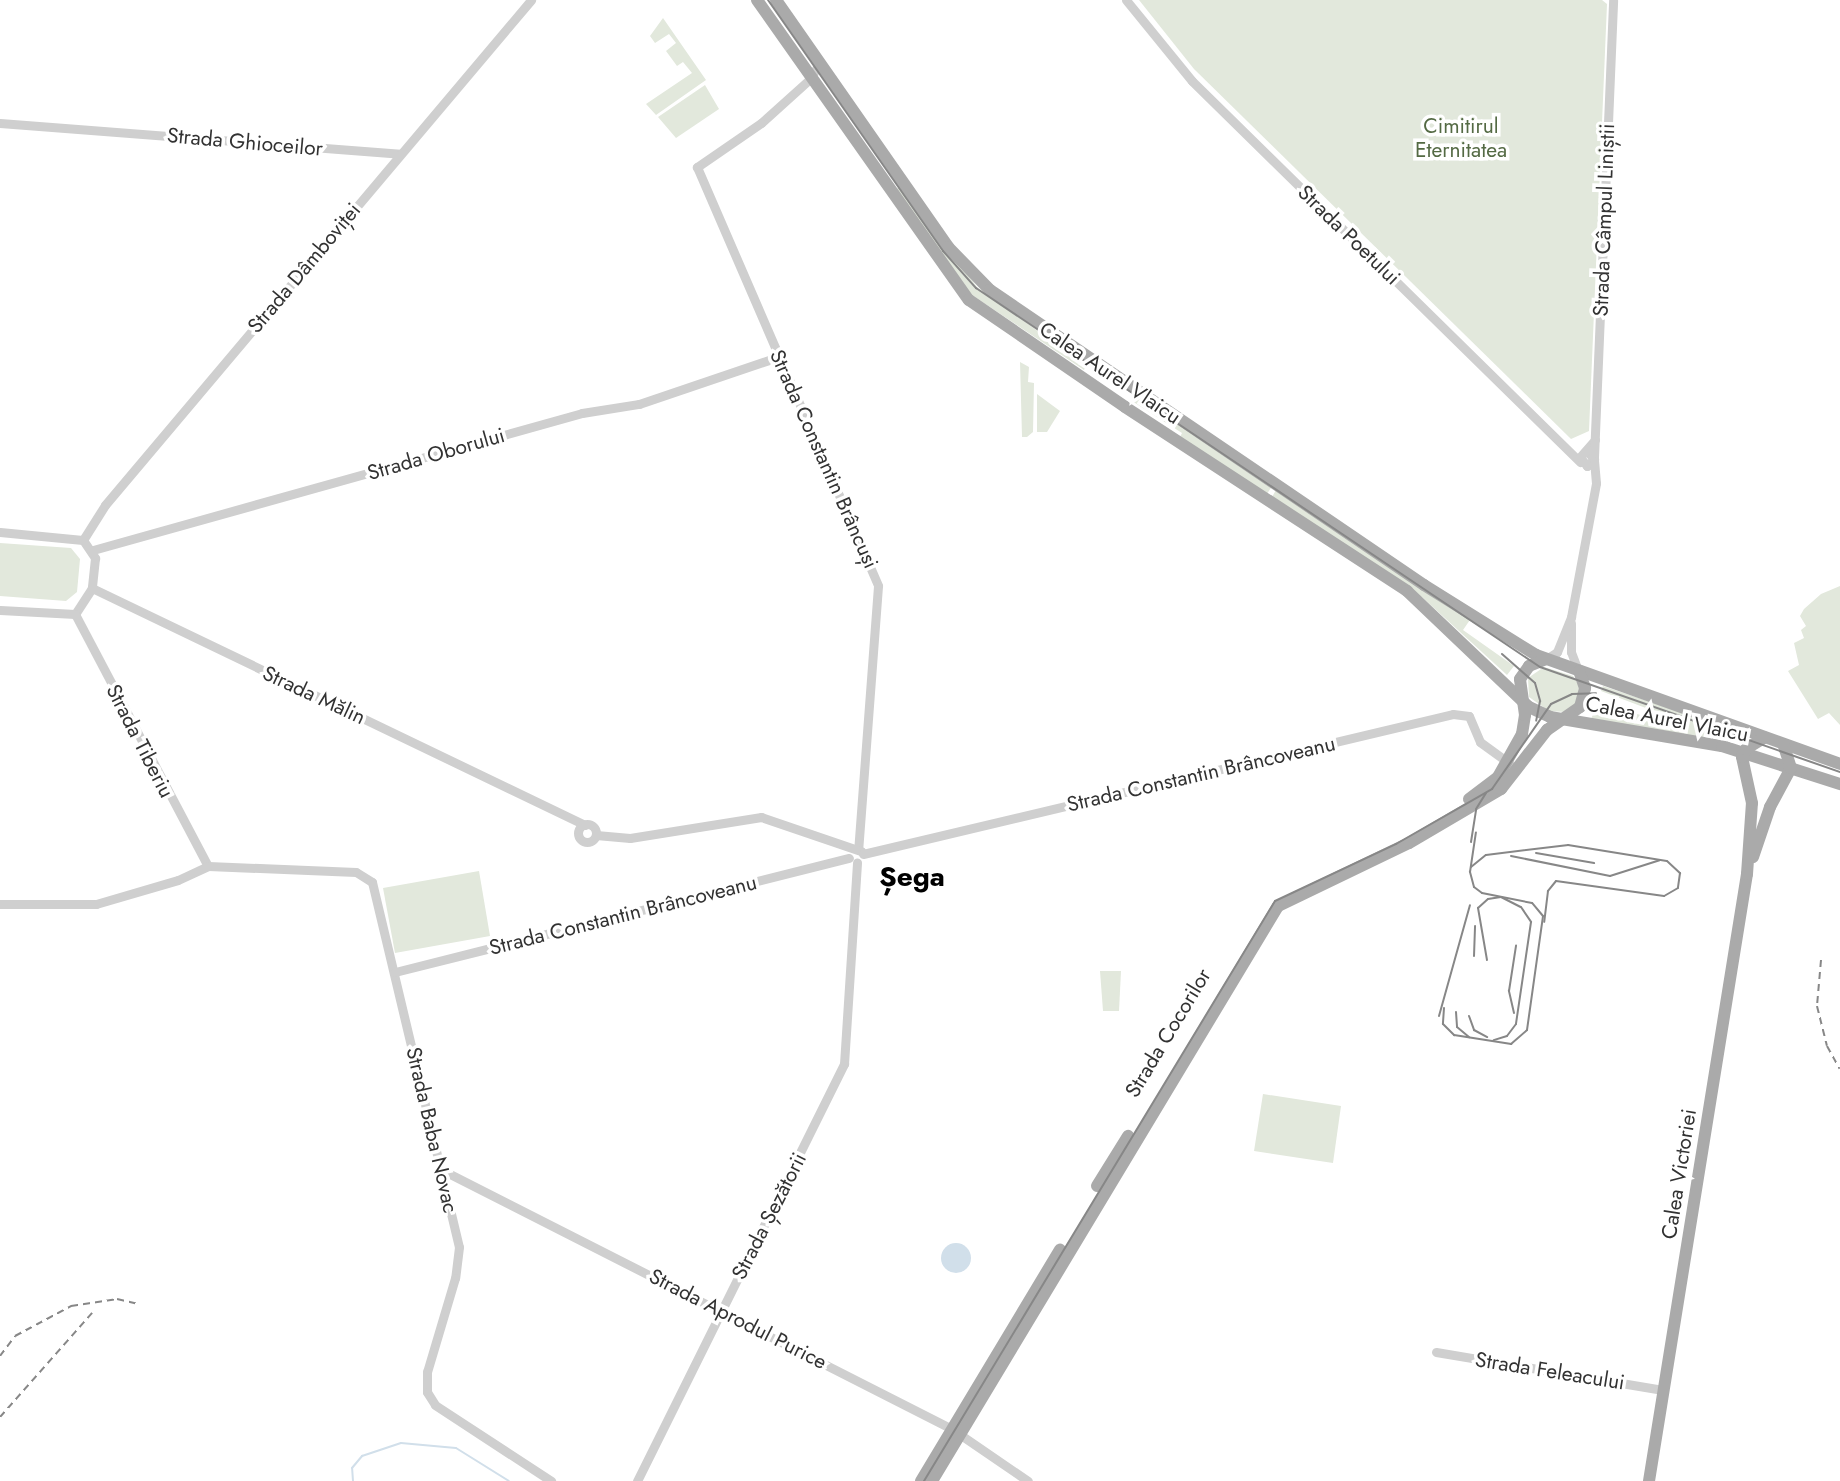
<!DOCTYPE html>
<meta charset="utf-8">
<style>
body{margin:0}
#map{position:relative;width:1840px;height:1481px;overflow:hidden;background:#fff;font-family:Jost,sans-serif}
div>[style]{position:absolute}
.green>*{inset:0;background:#e2e8dc}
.water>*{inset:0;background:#d1dfea}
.round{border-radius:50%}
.stream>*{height:2px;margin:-1px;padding:0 1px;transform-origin:1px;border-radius:1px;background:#d1dfea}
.minor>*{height:9px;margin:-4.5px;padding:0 4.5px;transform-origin:4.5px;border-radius:4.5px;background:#cfcfcf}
.minor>.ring{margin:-4.5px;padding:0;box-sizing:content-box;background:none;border:9px solid #cfcfcf;border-radius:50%}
.major>*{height:12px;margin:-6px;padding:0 6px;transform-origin:6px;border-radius:6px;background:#aaa}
.tram>*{height:2px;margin:-1px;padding:0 1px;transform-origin:1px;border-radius:1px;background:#878787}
.rail>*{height:2px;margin-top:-1px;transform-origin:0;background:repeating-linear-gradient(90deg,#878787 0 7px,transparent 0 12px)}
span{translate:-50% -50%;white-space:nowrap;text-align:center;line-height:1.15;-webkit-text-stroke:7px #fff;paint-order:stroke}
.park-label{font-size:21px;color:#546a44}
.street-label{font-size:21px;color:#323232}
.district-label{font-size:28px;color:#000;font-weight:700}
</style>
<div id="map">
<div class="green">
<i style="clip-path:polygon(1139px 0,1602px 0,1607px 4px,1589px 431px,1571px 439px,1194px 69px)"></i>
<i style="clip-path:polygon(663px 18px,706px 80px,656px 115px,646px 104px,692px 73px,683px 62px,677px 66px,666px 51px,676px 43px,669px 34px,655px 43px,650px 36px)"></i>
<i style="clip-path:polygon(705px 85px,719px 109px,676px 138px,658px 117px)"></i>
<i style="clip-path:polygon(901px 186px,977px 287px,1086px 366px,1084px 370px,969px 293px,895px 190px)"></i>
<i style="clip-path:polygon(1020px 362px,1029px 367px,1028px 382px,1034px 383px,1033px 432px,1027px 437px,1022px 437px)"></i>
<i style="clip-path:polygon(1037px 394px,1060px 411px,1047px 432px,1037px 432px)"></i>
<i style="clip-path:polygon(1136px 395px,1272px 486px,1267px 494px,1180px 437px,1182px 433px,1132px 401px)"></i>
<i style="clip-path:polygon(1276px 490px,1472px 617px,1463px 630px,1514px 666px,1507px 675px,1423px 598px,1272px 497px)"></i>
<i style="clip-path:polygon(0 543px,71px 548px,80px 559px,77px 592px,66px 601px,0 596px)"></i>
<i style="clip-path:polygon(1840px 586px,1840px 725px,1829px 713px,1818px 719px,1788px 671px,1799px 665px,1794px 643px,1804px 638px,1801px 630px,1806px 626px,1800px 616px,1804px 609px,1821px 594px)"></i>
<i style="clip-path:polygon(1544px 667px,1573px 676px,1579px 685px,1578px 702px,1565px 712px,1549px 711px,1529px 697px,1528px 678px)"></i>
<i style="clip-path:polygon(1603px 686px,1725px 727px,1720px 740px,1591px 719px,1599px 701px,1655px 720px,1659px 713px,1601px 691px)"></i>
<i style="clip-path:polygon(479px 871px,490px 936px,395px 953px,383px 888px)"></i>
<i style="clip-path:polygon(1100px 971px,1121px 971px,1119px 1011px,1103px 1011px)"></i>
<i style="clip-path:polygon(1263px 1094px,1341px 1106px,1333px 1163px,1254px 1151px)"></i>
</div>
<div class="water">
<i class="round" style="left:941px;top:1243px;width:30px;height:30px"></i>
</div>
<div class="stream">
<i style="left:353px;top:1481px;width:13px;rotate:-94deg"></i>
<i style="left:352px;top:1468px;width:16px;rotate:-50deg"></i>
<i style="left:362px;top:1456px;width:41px;rotate:-18.4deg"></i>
<i style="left:401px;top:1443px;width:55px;rotate:5.2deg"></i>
<i style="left:456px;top:1448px;width:62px;rotate:31.9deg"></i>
</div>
<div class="minor">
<i style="left:1126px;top:0;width:104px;rotate:50.8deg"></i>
<i style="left:1192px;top:81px;width:544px;rotate:44.48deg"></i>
<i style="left:819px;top:63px;width:17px;rotate:118deg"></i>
<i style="left:811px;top:78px;width:67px;rotate:138deg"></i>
<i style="left:761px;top:123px;width:78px;rotate:145.5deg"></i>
<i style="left:697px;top:167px;width:456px;rotate:66.6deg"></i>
<i style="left:878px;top:586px;width:264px;rotate:94.3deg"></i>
<i style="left:0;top:123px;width:401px;rotate:4.4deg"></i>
<i style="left:1587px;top:451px;width:11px;rotate:49deg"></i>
<i style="left:1594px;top:459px;width:10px;rotate:135deg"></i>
<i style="left:1587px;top:466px;width:11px;rotate:-128deg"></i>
<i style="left:1580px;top:457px;width:23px;rotate:-49deg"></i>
<i style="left:1594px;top:457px;width:457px;rotate:-87.6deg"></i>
<i style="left:0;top:532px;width:83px;rotate:5.5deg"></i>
<i style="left:83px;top:540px;width:22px;rotate:56deg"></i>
<i style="left:95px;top:558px;width:30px;rotate:96deg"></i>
<i style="left:92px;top:588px;width:31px;rotate:123deg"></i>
<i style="left:75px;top:614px;width:75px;rotate:-176.9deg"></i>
<i style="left:83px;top:540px;width:41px;rotate:-57.8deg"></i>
<i style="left:105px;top:505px;width:661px;rotate:-49.85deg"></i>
<i style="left:93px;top:550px;width:508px;rotate:-15.65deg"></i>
<i style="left:582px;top:413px;width:58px;rotate:-9deg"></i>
<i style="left:639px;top:404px;width:147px;rotate:-18.7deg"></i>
<i style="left:92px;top:588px;width:547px;rotate:25.68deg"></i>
<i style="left:75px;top:614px;width:285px;rotate:62.2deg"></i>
<i style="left:1571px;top:623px;width:29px;rotate:90deg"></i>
<i style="left:1571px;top:652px;width:19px;rotate:69deg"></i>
<i style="left:1546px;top:659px;width:13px;rotate:-32deg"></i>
<i style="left:1557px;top:652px;width:38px;rotate:-68deg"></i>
<i style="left:1571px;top:617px;width:136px;rotate:-79.4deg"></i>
<i style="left:1596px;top:483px;width:22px;rotate:-95deg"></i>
<i class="ring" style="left:578px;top:824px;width:9px;height:9px"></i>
<i style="left:596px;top:835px;width:34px;rotate:5deg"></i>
<i style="left:630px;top:838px;width:133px;rotate:-9.1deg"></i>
<i style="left:761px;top:817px;width:106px;rotate:18.8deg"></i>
<i style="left:863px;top:854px;width:606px;rotate:-13.35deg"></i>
<i style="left:1453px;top:714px;width:16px;rotate:7deg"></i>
<i style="left:1469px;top:716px;width:28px;rotate:67deg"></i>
<i style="left:1480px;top:742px;width:36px;rotate:36deg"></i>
<i style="left:208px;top:866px;width:148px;rotate:2.3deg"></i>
<i style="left:356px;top:872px;width:19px;rotate:32deg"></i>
<i style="left:372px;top:882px;width:375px;rotate:76.6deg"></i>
<i style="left:459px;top:1247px;width:31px;rotate:97deg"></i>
<i style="left:455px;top:1278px;width:98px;rotate:106.6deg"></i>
<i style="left:427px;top:1372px;width:20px;rotate:90deg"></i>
<i style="left:427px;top:1392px;width:15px;rotate:58deg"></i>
<i style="left:435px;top:1405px;width:139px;rotate:33.2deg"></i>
<i style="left:0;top:904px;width:96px"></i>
<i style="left:96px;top:904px;width:85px;rotate:-16.3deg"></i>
<i style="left:178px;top:880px;width:33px;rotate:-25deg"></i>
<i style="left:395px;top:972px;width:468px;rotate:-14.1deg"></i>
<i style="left:442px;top:1170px;width:572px;rotate:26.92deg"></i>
<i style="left:952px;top:1429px;width:92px;rotate:34.4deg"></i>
<i style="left:1436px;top:1352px;width:230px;rotate:9.5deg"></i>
<i style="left:637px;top:1481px;width:466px;rotate:-63.6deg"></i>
<i style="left:844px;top:1064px;width:202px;rotate:-86.3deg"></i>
</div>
<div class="major">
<i style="left:757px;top:0;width:367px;rotate:54.8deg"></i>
<i style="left:969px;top:300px;width:189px;rotate:34.4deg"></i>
<i style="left:1125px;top:407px;width:337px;rotate:33.1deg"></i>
<i style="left:1407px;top:591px;width:168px;rotate:43.6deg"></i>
<i style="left:1529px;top:707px;width:23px;rotate:25deg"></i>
<i style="left:1550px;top:717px;width:174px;rotate:9.6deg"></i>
<i style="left:1722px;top:746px;width:124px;rotate:17.9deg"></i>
<i style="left:776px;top:0;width:301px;rotate:55.1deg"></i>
<i style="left:948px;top:247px;width:60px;rotate:45.7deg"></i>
<i style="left:990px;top:290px;width:525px;rotate:34.2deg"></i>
<i style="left:1424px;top:585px;width:132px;rotate:32deg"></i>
<i style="left:1536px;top:655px;width:323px;rotate:19.7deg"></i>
<i style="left:1469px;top:799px;width:36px;rotate:-37deg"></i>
<i style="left:1498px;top:777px;width:49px;rotate:-60.8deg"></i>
<i style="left:1522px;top:734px;width:19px;rotate:-81deg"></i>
<i style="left:1525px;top:715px;width:36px;rotate:-98deg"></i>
<i style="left:1520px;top:679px;width:16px;rotate:-55deg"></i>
<i style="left:1529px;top:666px;width:18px;rotate:-22deg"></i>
<i style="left:1753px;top:857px;width:53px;rotate:-71.2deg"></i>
<i style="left:1770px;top:807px;width:44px;rotate:-61.7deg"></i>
<i style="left:1791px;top:768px;width:25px;rotate:-108deg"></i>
<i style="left:1097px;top:1186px;width:59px;rotate:-58.2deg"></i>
<i style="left:921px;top:1481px;width:270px;rotate:-59deg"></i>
<i style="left:932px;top:1481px;width:671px;rotate:-58.96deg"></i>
<i style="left:1278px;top:906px;width:145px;rotate:-25.7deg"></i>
<i style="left:1409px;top:843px;width:107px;rotate:-30.4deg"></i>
<i style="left:1501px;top:789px;width:75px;rotate:-52.1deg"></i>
<i style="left:1547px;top:730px;width:40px;rotate:-34.9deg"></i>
<i style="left:1580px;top:707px;width:20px;rotate:-75deg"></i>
<i style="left:1585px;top:688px;width:18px;rotate:-109deg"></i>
<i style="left:1649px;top:1481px;width:615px;rotate:-80.83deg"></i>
<i style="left:1747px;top:874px;width:71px;rotate:-86deg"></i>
<i style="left:1752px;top:803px;width:47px;rotate:-102.3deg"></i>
<i style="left:1742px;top:757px;width:9px;rotate:-63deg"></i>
<i style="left:1746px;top:749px;width:22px;rotate:-32deg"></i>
</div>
<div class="tram">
<i style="left:768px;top:0;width:306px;rotate:55.1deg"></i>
<i style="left:943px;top:251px;width:50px;rotate:48.3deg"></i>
<i style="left:976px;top:288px;width:680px;rotate:33.9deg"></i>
<i style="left:1540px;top:667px;width:318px;rotate:19.3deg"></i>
<i style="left:1502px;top:654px;width:44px;rotate:41.3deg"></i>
<i style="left:1535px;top:683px;width:19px;rotate:74deg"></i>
<i style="left:1540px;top:701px;width:20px;rotate:101deg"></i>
<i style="left:1471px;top:842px;width:33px;rotate:-81deg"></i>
<i style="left:1476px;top:809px;width:19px;rotate:-58deg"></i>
<i style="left:1536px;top:853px;width:59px;rotate:9.8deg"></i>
<i style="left:1511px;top:856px;width:101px;rotate:11.4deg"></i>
<i style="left:1610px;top:876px;width:52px;rotate:-17.7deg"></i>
<i style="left:1471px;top:867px;width:19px;rotate:-39deg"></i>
<i style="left:1486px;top:855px;width:83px;rotate:-7deg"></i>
<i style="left:1568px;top:845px;width:100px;rotate:9.2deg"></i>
<i style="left:1667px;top:861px;width:18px;rotate:43deg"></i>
<i style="left:1680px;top:873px;width:15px;rotate:98deg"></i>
<i style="left:1678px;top:888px;width:16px;rotate:150deg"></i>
<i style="left:1664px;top:896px;width:109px;rotate:-172.1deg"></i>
<i style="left:1556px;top:881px;width:13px;rotate:129deg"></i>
<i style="left:1548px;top:891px;width:31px;rotate:97deg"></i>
<i style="left:1474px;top:956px;width:30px;rotate:-88deg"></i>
<i style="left:1487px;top:960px;width:53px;rotate:-99.8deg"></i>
<i style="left:1478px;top:908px;width:13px;rotate:-42deg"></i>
<i style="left:1488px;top:899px;width:13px;rotate:-9deg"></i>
<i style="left:1501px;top:897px;width:22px;rotate:27deg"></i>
<i style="left:1521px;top:907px;width:18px;rotate:56deg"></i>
<i style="left:1531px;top:922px;width:103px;rotate:98.4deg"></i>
<i style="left:1516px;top:1024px;width:15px;rotate:127deg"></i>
<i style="left:1507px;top:1036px;width:14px;rotate:163deg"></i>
<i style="left:1444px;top:1008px;width:16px;rotate:94deg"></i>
<i style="left:1443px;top:1024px;width:16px;rotate:45deg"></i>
<i style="left:1454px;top:1035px;width:58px;rotate:9deg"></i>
<i style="left:1511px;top:1044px;width:21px;rotate:-41deg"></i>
<i style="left:1527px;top:1030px;width:115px;rotate:-82deg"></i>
<i style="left:1543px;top:916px;width:17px;rotate:-130deg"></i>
<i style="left:1532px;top:903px;width:51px;rotate:-168.7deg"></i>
<i style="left:1482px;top:893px;width:10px;rotate:-143deg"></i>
<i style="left:1474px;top:887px;width:16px;rotate:-105deg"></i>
<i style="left:1470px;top:872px;width:40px;rotate:-81.5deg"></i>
<i style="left:1456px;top:1012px;width:15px;rotate:86deg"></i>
<i style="left:1457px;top:1027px;width:16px;rotate:40deg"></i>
<i style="left:1514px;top:1013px;width:23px;rotate:-103deg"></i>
<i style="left:1509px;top:991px;width:46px;rotate:-81.2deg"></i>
<i style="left:1439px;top:1016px;width:115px;rotate:-74.4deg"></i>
<i style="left:1469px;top:1016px;width:15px;rotate:70deg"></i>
<i style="left:1474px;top:1030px;width:15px;rotate:28deg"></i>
<i style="left:924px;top:1481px;width:678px;rotate:-58.82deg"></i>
<i style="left:1275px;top:901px;width:134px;rotate:-25.2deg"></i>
<i style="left:1396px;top:844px;width:111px;rotate:-29.8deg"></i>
<i style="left:1492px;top:789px;width:103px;rotate:-55.2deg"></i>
<i style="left:1551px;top:704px;width:23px;rotate:-25deg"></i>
<i style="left:1572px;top:694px;width:24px;rotate:-2deg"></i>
</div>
<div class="rail">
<i style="left:1821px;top:960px;width:46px;rotate:95deg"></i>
<i style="left:1817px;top:1006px;width:41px;rotate:76deg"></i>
<i style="left:1827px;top:1046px;width:26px;rotate:61deg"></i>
<i style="left:0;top:1356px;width:25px;rotate:-53deg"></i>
<i style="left:15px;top:1336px;width:64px;rotate:-28.2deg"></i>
<i style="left:71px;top:1306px;width:47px;rotate:-8.7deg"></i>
<i style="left:117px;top:1299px;width:22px;rotate:13deg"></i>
<i style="left:0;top:1417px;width:139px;rotate:-48.5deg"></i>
</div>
<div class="park-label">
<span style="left:1461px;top:138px">Cimitirul<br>Eternitatea</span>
</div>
<div class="street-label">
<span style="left:245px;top:142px;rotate:5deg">Strada Ghioceilor</span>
<span style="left:1604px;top:220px;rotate:-88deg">Strada Câmpul Liniștii</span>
<span style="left:1349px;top:235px;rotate:44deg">Strada Poetului</span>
<span style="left:304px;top:268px;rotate:-50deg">Strada Dâmboviței</span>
<span style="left:1110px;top:373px;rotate:34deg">Calea Aurel Vlaicu</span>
<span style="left:436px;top:454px;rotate:-16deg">Strada Oborului</span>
<span style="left:824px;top:459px;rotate:66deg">Strada Constantin Brâncuși</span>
<span style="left:314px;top:695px;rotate:25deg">Strada Mălin</span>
<span style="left:1667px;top:719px;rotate:11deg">Calea Aurel Vlaicu</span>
<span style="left:140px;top:741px;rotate:63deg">Strada Tiberiu</span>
<span style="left:1201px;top:774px;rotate:-13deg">Strada Constantin Brâncoveanu</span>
<span style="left:623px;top:915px;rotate:-14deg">Strada Constantin Brâncoveanu</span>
<span style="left:1168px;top:1033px;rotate:-59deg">Strada Cocorilor</span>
<span style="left:432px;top:1130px;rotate:77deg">Strada Baba Novac</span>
<span style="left:1679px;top:1174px;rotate:-81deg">Calea Victoriei</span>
<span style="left:769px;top:1216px;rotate:-63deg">Strada Șezătorii</span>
<span style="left:738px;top:1319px;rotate:27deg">Strada Aprodul Purice</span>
<span style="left:1550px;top:1371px;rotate:9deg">Strada Feleacului</span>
</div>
<div class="district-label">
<span style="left:912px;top:877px">Șega</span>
</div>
</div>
